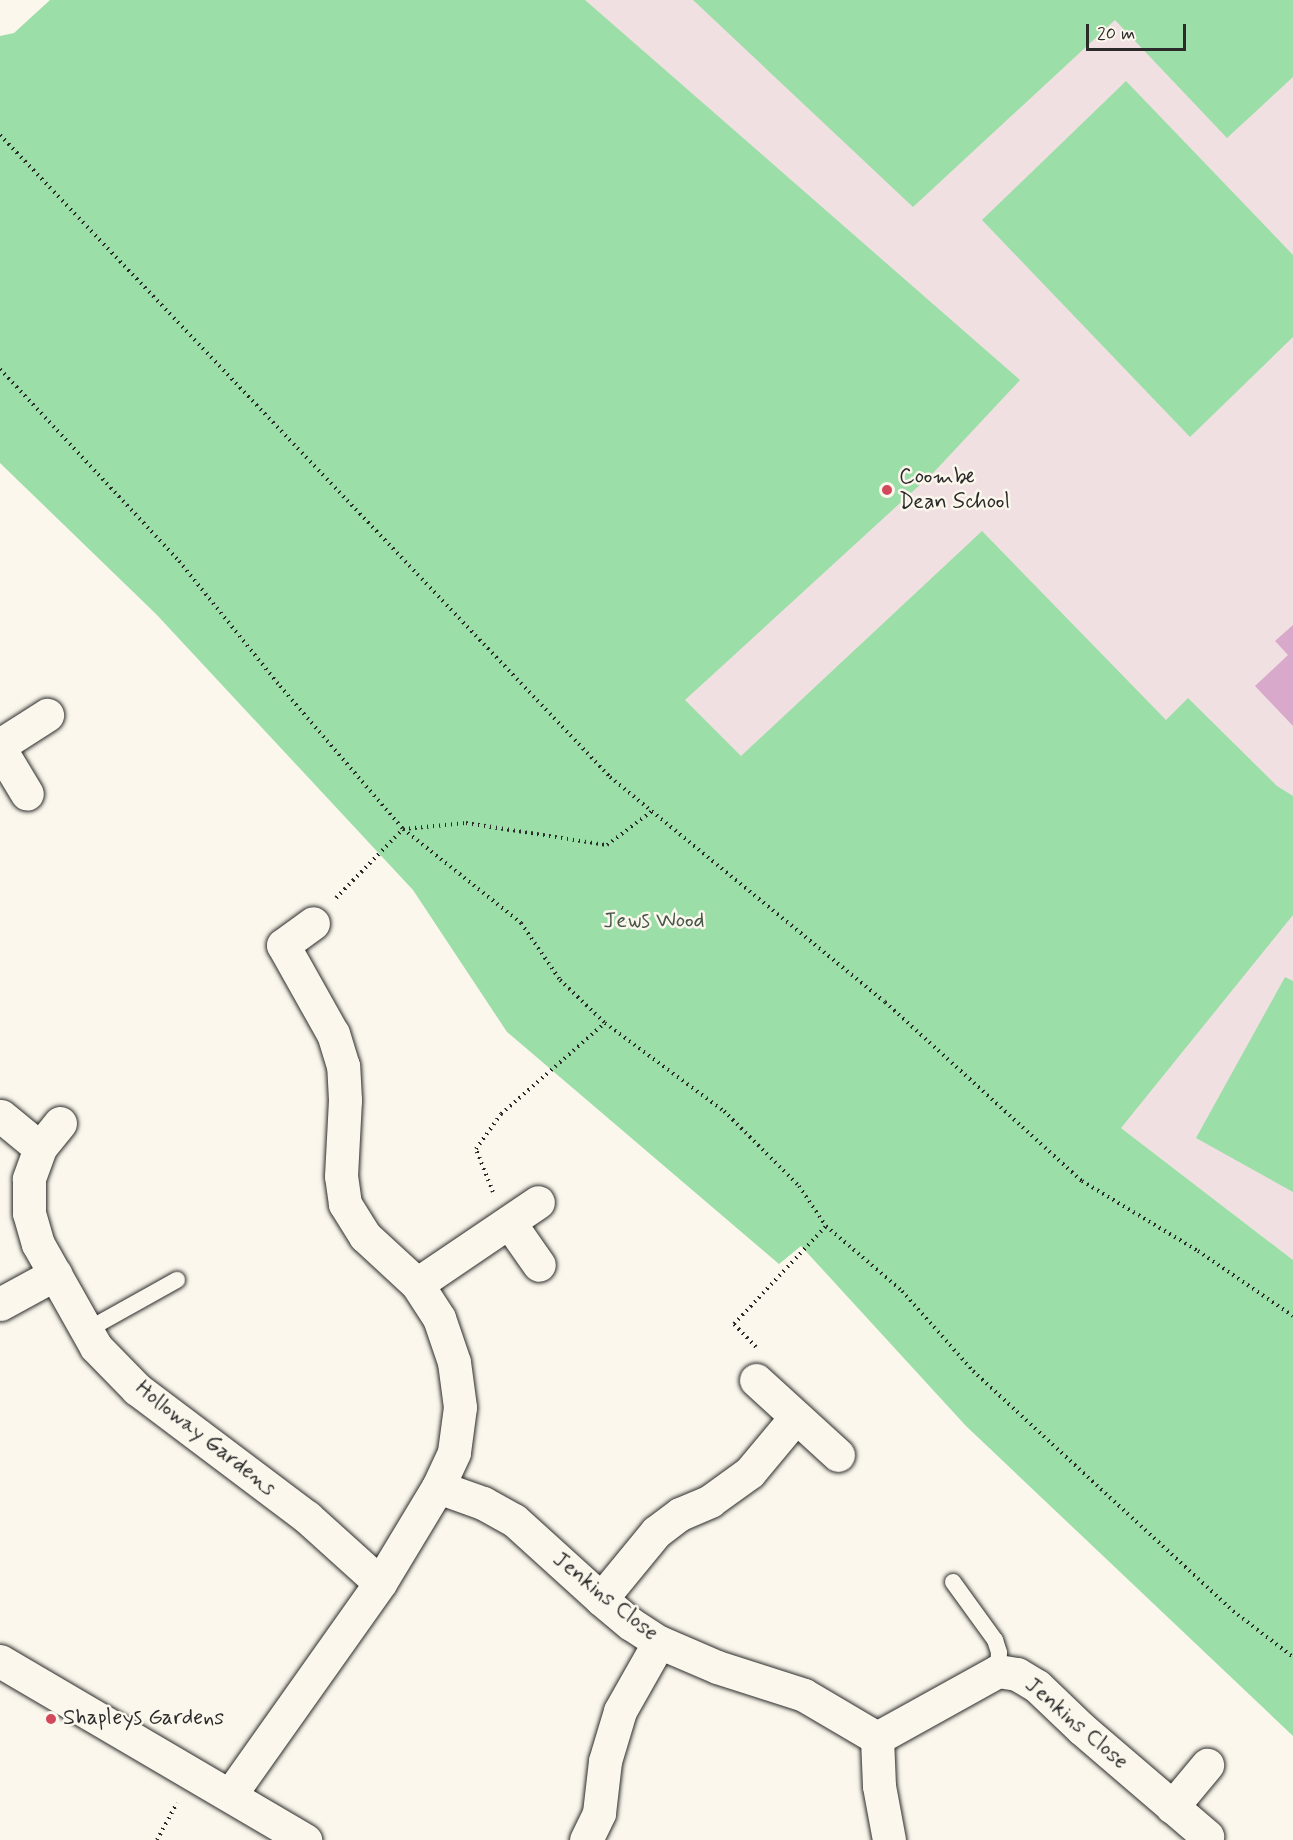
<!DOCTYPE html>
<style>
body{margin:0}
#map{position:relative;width:1293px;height:1840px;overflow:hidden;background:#fbf7ec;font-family:Mynerve,sans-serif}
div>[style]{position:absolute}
.built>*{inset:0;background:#f0e0e2}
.green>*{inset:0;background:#9cdea8}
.building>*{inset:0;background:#d8a9ca}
.path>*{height:4px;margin-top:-2px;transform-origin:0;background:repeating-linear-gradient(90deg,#2b2b2b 0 1.5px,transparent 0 6px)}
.roads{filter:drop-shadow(0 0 2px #2b2b2b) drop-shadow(0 0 2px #2b2b2b)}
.service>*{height:16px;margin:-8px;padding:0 8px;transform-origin:8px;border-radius:8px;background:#fbf7ec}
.minor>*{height:33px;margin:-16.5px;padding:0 16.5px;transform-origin:16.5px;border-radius:16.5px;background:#fbf7ec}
.dots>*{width:16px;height:16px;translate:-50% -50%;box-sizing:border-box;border:3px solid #fbf7ec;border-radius:50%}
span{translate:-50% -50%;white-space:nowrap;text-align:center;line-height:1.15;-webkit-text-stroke:5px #fbf7ec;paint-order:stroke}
.poi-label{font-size:22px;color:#2b2b2b}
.left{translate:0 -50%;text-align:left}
.park-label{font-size:22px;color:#47584a}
.street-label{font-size:22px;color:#2b2b2b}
.scale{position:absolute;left:1086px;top:24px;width:100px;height:27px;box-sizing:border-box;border:3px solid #2b2b2b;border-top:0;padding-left:8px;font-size:18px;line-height:21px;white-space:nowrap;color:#2b2b2b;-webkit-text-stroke:4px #fbf7ec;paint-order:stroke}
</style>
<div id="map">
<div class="built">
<i style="clip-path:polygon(50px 0,1293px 0,1293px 1260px,1121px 1128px,718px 735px,278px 280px)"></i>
</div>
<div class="green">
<i style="clip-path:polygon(50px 0,585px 0,1020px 380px,934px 472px,685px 700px,741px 756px,982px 531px,1166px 720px,1188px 698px,1277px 786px,1293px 796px,1293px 915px,1121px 1128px,1293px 1260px,1293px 1736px,966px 1426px,801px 1246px,779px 1264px,507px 1032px,413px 890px,156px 614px,0 463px,0 36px,14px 33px)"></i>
<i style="clip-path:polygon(693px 0,1293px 0,1293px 77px,1227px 138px,1115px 20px,913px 207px)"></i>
<i style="clip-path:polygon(1126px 81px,1293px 255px,1293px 337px,1190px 437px,982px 220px)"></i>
<i style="clip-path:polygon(1285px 977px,1293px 981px,1293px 1192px,1196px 1138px)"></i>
</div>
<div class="building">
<i style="clip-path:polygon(1293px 625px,1293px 726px,1255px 686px,1288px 655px,1275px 641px)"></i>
</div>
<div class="path">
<i style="left:0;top:135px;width:886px;rotate:46.46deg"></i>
<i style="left:610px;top:777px;width:355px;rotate:39.3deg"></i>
<i style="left:885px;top:1002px;width:266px;rotate:42.3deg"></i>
<i style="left:1082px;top:1181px;width:135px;rotate:31.1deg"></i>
<i style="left:1198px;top:1251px;width:115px;rotate:34.4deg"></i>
<i style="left:0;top:369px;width:262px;rotate:47deg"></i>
<i style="left:179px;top:561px;width:161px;rotate:51.1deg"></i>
<i style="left:280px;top:686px;width:189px;rotate:49.3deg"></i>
<i style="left:403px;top:829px;width:151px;rotate:38.5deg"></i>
<i style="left:521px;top:923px;width:69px;rotate:55.6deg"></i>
<i style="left:560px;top:980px;width:62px;rotate:43.7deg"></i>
<i style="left:605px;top:1023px;width:148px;rotate:36.5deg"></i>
<i style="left:724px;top:1111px;width:106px;rotate:45deg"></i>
<i style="left:799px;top:1186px;width:48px;rotate:56deg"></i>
<i style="left:826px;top:1226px;width:100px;rotate:40.5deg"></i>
<i style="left:902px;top:1291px;width:107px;rotate:48.4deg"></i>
<i style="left:973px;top:1371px;width:354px;rotate:42.7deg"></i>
<i style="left:1233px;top:1611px;width:76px;rotate:37.5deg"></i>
<i style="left:336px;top:898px;width:96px;rotate:-45.8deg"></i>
<i style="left:403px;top:829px;width:63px;rotate:-5.4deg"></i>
<i style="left:466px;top:823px;width:143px;rotate:8.9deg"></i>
<i style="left:607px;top:845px;width:56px;rotate:-37.1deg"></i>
<i style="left:493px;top:1192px;width:46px;rotate:-111.6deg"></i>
<i style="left:476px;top:1149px;width:43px;rotate:-54.5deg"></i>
<i style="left:501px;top:1114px;width:138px;rotate:-41.2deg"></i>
<i style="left:756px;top:1347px;width:32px;rotate:-134deg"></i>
<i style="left:734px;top:1324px;width:134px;rotate:-46.8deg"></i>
<i style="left:157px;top:1840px;width:42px;rotate:-61.6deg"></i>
</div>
<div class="roads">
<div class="service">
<i style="left:87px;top:1330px;width:103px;rotate:-29.1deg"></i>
<i style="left:953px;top:1582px;width:72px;rotate:54.1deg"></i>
<i style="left:995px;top:1640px;width:13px;rotate:72deg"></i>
<i style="left:999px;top:1652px;width:19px;rotate:93deg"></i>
</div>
<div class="minor">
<i style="left:0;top:745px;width:56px;rotate:-32.6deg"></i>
<i style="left:0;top:749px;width:52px;rotate:59deg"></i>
<i style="left:1px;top:1116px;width:50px;rotate:39.4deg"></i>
<i style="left:60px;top:1123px;width:32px;rotate:129deg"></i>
<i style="left:40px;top:1148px;width:33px;rotate:110deg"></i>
<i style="left:29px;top:1179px;width:34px;rotate:90deg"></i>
<i style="left:29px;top:1213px;width:32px;rotate:74deg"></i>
<i style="left:38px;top:1244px;width:118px;rotate:60.6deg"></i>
<i style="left:96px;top:1347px;width:59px;rotate:45.7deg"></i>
<i style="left:137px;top:1389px;width:213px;rotate:37deg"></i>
<i style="left:307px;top:1517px;width:98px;rotate:42.1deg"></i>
<i style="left:509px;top:1222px;width:52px;rotate:55.1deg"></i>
<i style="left:417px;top:1284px;width:146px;rotate:-34.1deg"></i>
<i style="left:0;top:1304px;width:63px;rotate:-28.6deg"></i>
<i style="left:756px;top:1380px;width:111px;rotate:42.4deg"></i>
<i style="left:438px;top:1487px;width:48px;rotate:19.6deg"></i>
<i style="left:483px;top:1503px;width:35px;rotate:29deg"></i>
<i style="left:514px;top:1520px;width:118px;rotate:42.2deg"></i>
<i style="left:601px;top:1599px;width:39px;rotate:40deg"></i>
<i style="left:631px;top:1624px;width:33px;rotate:33deg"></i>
<i style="left:659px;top:1642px;width:63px;rotate:23.3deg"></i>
<i style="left:717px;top:1667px;width:91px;rotate:17.8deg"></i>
<i style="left:804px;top:1695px;width:85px;rotate:30.5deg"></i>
<i style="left:877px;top:1738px;width:138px;rotate:-29deg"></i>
<i style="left:998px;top:1671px;width:19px;rotate:9deg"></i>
<i style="left:1017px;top:1674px;width:23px;rotate:31deg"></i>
<i style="left:1037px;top:1686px;width:62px;rotate:43.7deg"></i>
<i style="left:1082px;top:1729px;width:165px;rotate:40.6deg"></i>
<i style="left:601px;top:1599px;width:87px;rotate:-50.6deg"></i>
<i style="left:656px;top:1532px;width:30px;rotate:-37deg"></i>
<i style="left:680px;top:1514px;width:33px;rotate:-23deg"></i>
<i style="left:710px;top:1501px;width:49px;rotate:-35.9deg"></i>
<i style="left:750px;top:1472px;width:70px;rotate:-50.2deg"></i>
<i style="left:0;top:1661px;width:354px;rotate:30.4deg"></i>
<i style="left:877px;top:1738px;width:48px;rotate:87.6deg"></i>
<i style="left:879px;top:1786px;width:55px;rotate:79.5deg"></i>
<i style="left:230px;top:1795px;width:260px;rotate:-54.7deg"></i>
<i style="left:380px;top:1583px;width:112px;rotate:-58.9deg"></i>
<i style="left:438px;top:1487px;width:38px;rotate:-65deg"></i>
<i style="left:454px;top:1452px;width:45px;rotate:-82.4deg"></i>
<i style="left:460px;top:1407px;width:45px;rotate:-97.6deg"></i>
<i style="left:454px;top:1362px;width:46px;rotate:-108.8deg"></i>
<i style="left:439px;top:1318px;width:40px;rotate:-122.9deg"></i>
<i style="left:417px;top:1284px;width:71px;rotate:-137.3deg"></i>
<i style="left:365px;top:1236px;width:38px;rotate:-122deg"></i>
<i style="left:345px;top:1204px;width:28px;rotate:-98deg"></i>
<i style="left:341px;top:1176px;width:76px;rotate:-87deg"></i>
<i style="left:345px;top:1100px;width:34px;rotate:-93deg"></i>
<i style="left:343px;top:1066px;width:34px;rotate:-107deg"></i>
<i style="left:333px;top:1034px;width:102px;rotate:-119.3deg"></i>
<i style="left:283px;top:945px;width:37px;rotate:-36deg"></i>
<i style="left:1172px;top:1807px;width:55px;rotate:-50.2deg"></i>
<i style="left:586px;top:1840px;width:30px;rotate:-64deg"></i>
<i style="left:599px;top:1813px;width:52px;rotate:-83.4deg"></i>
<i style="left:605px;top:1761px;width:52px;rotate:-73.3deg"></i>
<i style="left:620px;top:1711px;width:79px;rotate:-60.5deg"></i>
</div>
</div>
<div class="dots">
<i style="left:887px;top:490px;background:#d1495b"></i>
<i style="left:51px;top:1719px;background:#d1495b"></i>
</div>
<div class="poi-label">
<span class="left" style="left:899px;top:490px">Coombe<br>Dean School</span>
<span class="left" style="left:63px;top:1719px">Shapleys Gardens</span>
</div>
<div class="park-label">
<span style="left:654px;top:922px">Jews Wood</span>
</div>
<div class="street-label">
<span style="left:205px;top:1439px;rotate:38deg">Holloway Gardens</span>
<span style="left:605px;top:1597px;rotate:39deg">Jenkins Close</span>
<span style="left:1076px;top:1724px;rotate:41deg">Jenkins Close</span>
</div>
<div class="scale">20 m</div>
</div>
